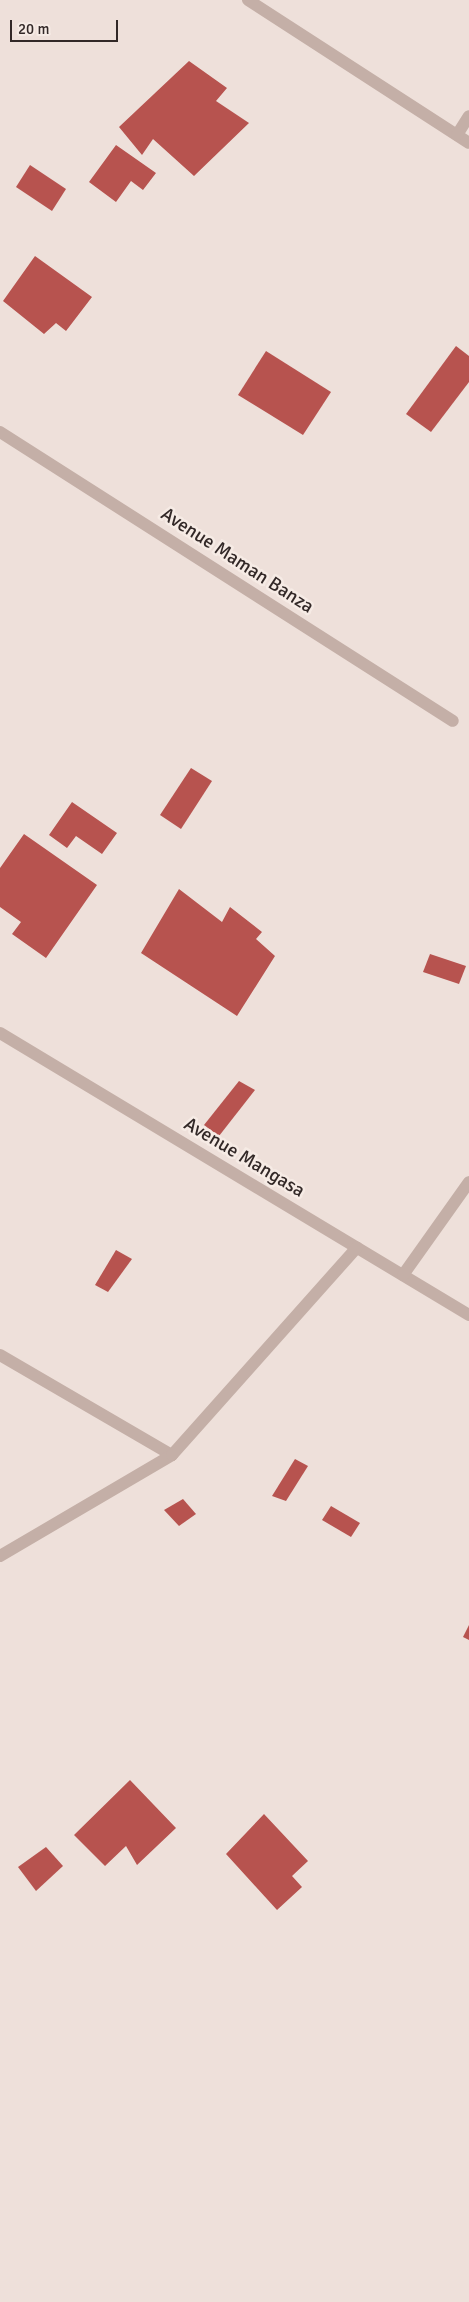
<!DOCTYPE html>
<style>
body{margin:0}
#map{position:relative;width:469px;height:2302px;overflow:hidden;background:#eee0da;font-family:Signika,sans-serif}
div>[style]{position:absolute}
.building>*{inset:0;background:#b7534f}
.minor>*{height:12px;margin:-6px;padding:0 6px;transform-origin:6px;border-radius:6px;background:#c4afa7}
.tertiary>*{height:12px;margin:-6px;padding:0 6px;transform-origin:6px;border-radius:6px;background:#c4afa7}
span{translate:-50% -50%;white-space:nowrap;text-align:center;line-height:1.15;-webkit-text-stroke:5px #f6ebe5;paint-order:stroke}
.street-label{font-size:19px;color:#322827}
.scale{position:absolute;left:10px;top:20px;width:108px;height:22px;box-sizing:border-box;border:2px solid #322827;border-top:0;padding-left:6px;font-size:15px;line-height:18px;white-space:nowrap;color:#322827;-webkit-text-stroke:4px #f6ebe5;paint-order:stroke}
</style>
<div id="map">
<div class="building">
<i style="clip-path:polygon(189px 61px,227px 88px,216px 101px,249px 123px,194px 176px,153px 139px,142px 155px,119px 127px)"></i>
<i style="clip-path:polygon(116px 145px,156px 173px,143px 190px,131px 181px,116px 202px,89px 182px)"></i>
<i style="clip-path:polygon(30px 165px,66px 189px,52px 211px,16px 187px)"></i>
<i style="clip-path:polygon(35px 256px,92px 297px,66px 331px,56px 323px,44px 334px,3px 301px)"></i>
<i style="clip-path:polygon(456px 346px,469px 356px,469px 382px,431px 432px,406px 414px)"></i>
<i style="clip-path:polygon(266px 351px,331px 392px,303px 435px,238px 395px)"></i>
<i style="clip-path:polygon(191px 768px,212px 781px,181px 829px,160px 815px)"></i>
<i style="clip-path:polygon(72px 802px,117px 833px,102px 854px,76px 836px,67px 848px,49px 835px)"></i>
<i style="clip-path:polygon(24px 834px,97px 885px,46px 958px,12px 934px,21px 922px,0 907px,0 868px)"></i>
<i style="clip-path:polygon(179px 889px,222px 922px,230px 907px,262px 932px,256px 939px,275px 956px,237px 1016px,141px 953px)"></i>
<i style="clip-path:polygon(430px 954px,466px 966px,459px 984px,423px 972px)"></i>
<i style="clip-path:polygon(239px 1081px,255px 1090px,219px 1136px,204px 1125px)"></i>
<i style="clip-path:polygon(116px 1250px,132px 1259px,108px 1292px,95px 1285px)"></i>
<i style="clip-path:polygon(295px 1459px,308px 1466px,286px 1501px,272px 1496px)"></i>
<i style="clip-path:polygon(183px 1499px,196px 1514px,179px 1526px,164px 1510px)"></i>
<i style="clip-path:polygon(331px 1506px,360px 1523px,351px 1537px,322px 1520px)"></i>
<i style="clip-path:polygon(469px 1625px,469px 1640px,463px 1637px)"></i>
<i style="clip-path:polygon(130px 1780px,176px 1828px,137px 1865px,126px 1846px,105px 1866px,74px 1835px)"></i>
<i style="clip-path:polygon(264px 1814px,308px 1861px,292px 1876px,302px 1887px,277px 1910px,226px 1854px)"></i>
<i style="clip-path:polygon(46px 1847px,63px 1866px,36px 1891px,18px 1867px)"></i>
</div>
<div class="minor">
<i style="left:248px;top:0;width:263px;rotate:32.9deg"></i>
<i style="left:0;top:432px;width:537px;rotate:32.54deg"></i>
<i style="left:0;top:1033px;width:547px;rotate:31.02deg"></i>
<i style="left:403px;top:1275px;width:114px;rotate:-54.6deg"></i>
<i style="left:0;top:1355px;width:199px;rotate:30.2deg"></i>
<i style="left:0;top:1556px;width:199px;rotate:-30.4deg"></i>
<i style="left:172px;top:1455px;width:278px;rotate:-48.3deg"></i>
</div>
<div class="tertiary">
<i style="left:457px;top:135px;width:22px;rotate:-58deg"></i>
</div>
<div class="street-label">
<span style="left:237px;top:561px;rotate:33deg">Avenue Maman Banza</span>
<span style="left:244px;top:1158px;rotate:31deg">Avenue Mangasa</span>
</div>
<div class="scale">20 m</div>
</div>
